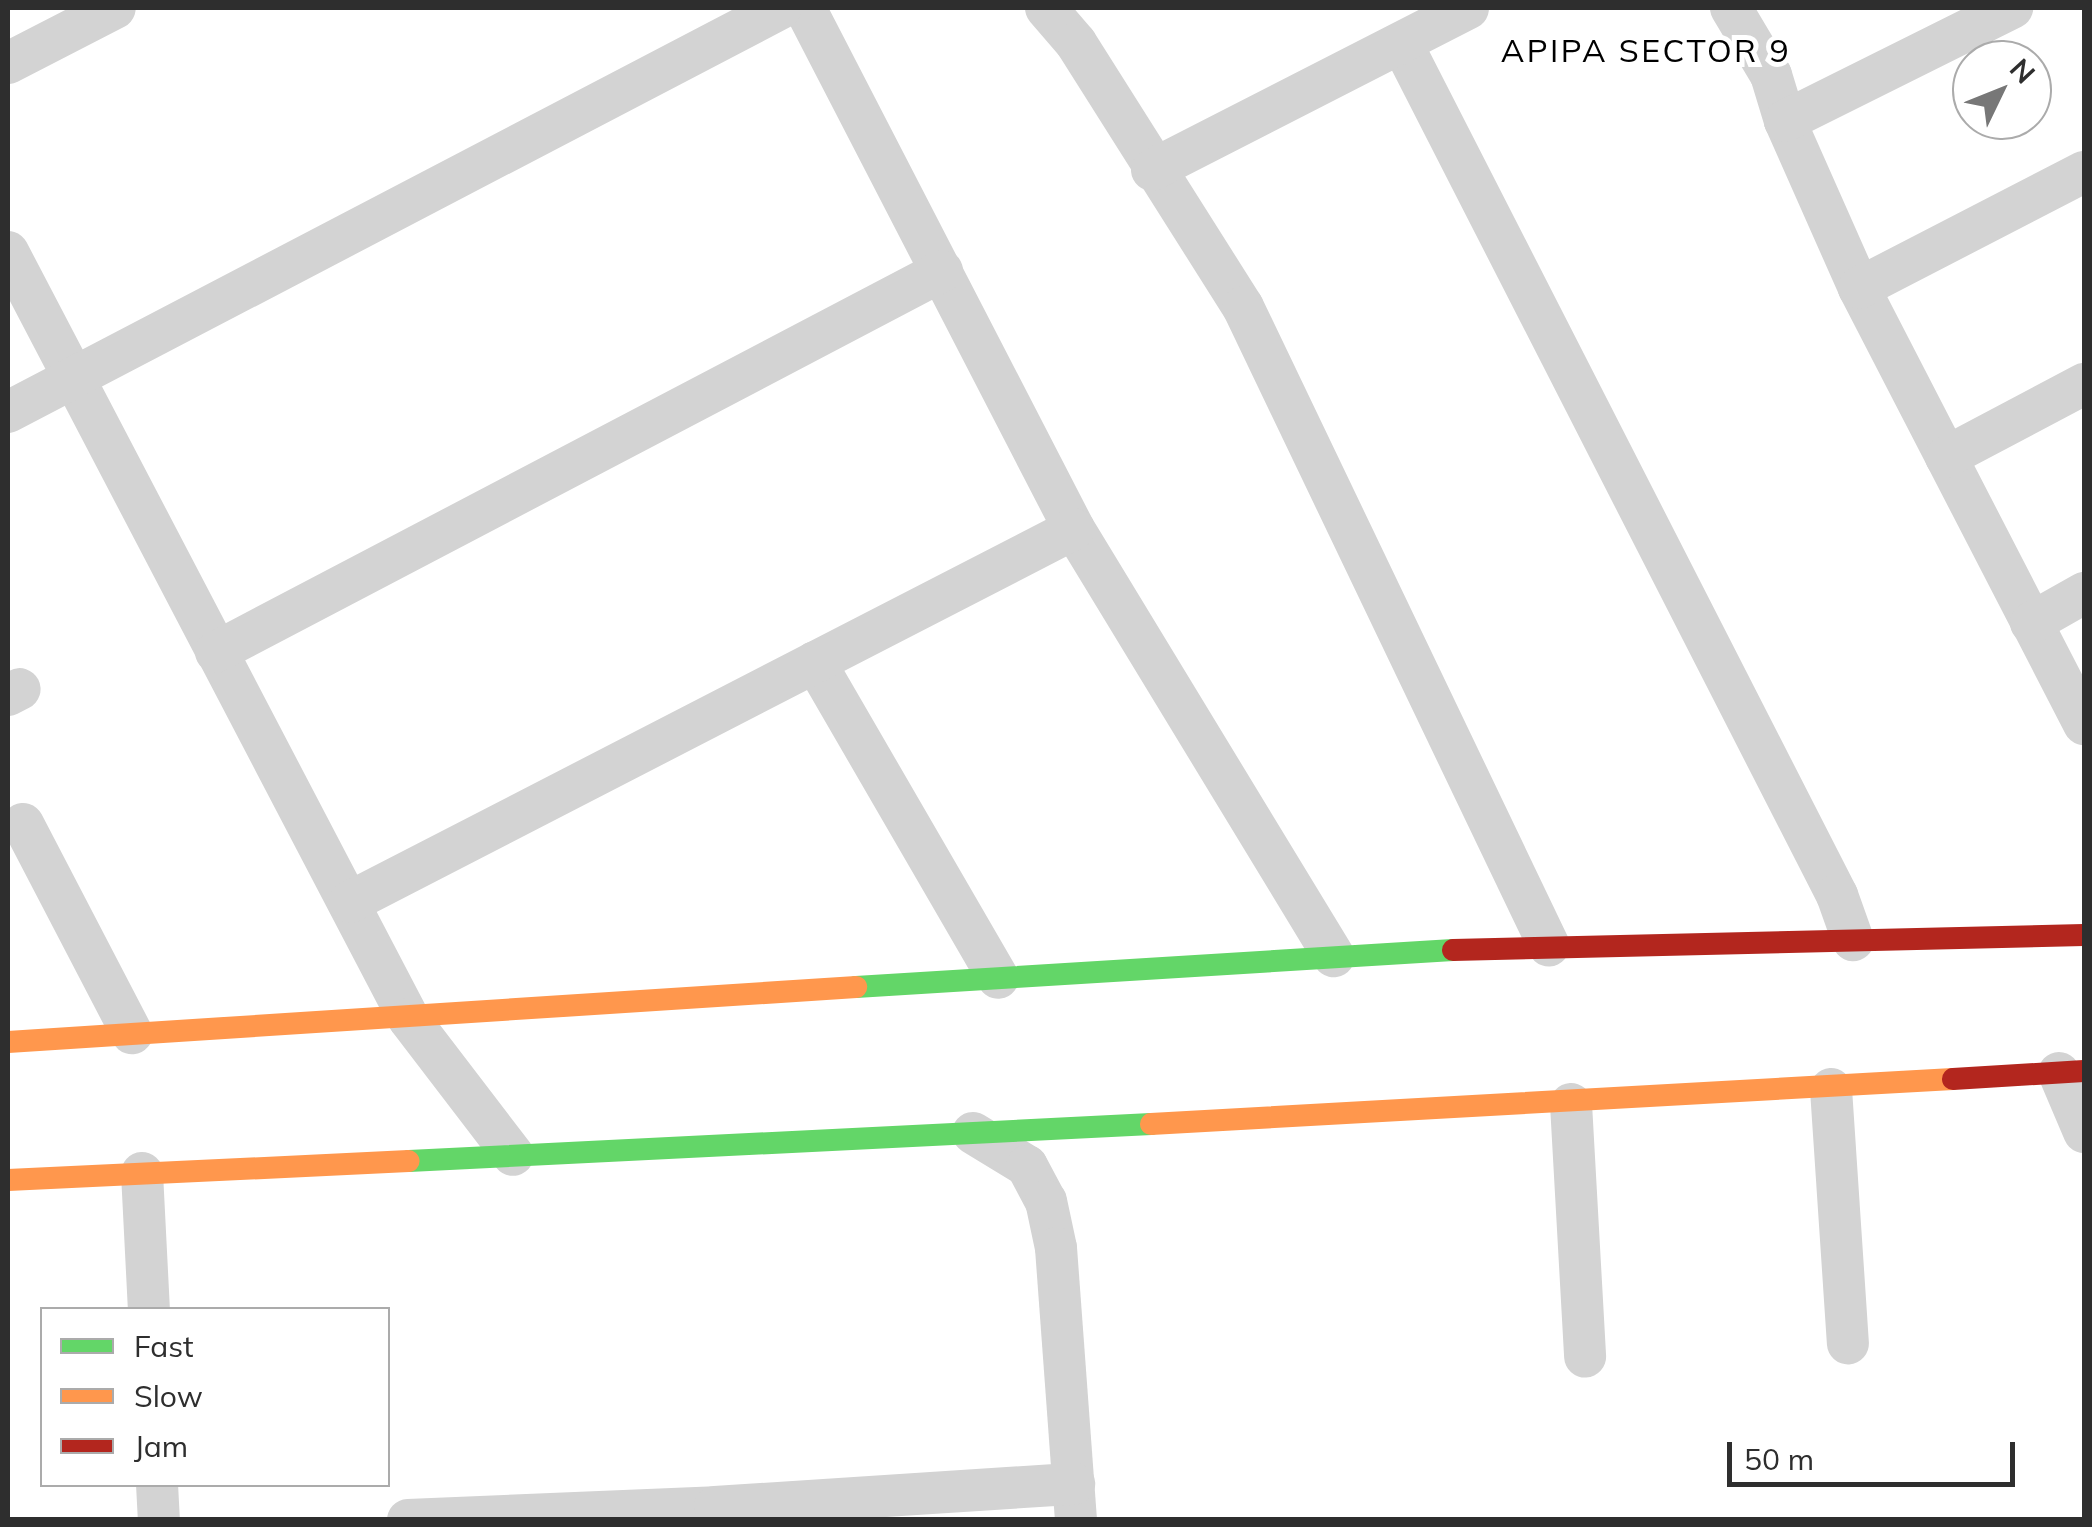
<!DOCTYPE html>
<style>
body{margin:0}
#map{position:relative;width:2092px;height:1527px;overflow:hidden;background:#fff;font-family:Mulish,sans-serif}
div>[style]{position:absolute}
.street>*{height:42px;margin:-21px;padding:0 21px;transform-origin:21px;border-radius:21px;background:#d3d3d3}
.fast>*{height:22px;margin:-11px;padding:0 11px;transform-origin:11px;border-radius:11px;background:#63d668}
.slow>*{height:22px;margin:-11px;padding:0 11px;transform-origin:11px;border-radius:11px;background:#ff974d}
.jam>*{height:22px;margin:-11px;padding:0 11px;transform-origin:11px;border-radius:11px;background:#b3261e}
span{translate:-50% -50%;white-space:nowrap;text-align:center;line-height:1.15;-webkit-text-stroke:10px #fff;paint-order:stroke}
.neighbourhood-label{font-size:32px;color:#000;letter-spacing:2.5px}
.frame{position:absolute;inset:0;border:10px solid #2e2e2e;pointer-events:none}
.legend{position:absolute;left:40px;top:1307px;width:350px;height:180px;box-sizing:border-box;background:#fff;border:2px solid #ababab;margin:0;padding:12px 18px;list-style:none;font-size:30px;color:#2e2e2e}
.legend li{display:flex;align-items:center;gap:20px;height:50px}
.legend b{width:50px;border:2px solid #ababab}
.north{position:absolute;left:1952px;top:40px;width:100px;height:100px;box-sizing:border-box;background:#fff;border:2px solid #ababab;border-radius:50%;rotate:47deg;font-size:28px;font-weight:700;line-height:40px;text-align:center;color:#2e2e2e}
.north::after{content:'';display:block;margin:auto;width:35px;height:45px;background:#777;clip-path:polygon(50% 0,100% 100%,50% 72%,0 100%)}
.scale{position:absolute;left:1727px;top:1442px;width:288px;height:45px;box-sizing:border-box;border:5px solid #2e2e2e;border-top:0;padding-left:12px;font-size:30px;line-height:35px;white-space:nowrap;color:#2e2e2e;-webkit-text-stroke:8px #fff;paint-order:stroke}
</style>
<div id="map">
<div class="street">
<i style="left:805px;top:8px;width:586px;rotate:62.69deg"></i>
<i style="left:1074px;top:529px;width:500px;rotate:58.7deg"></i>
<i style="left:1046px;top:8px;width:46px;rotate:49.4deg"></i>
<i style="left:1076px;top:43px;width:312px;rotate:57.7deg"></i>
<i style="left:1243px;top:307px;width:708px;rotate:64.41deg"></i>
<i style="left:1731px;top:8px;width:78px;rotate:59.2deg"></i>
<i style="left:1771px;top:75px;width:48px;rotate:73.1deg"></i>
<i style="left:1785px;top:121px;width:183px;rotate:66.1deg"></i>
<i style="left:1859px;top:288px;width:491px;rotate:62.7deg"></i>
<i style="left:1402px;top:44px;width:956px;rotate:62.93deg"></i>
<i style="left:1837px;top:895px;width:48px;rotate:70.4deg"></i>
<i style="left:8px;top:63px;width:120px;rotate:-27.2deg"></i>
<i style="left:1785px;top:121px;width:254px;rotate:-26.5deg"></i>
<i style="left:1152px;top:170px;width:355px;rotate:-27.1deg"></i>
<i style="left:8px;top:252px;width:865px;rotate:62.4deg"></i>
<i style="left:409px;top:1019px;width:171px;rotate:52.6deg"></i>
<i style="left:1859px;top:288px;width:253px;rotate:-27.3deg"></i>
<i style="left:8px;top:412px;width:872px;rotate:-27.59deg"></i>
<i style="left:1946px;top:457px;width:156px;rotate:-27.9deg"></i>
<i style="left:2031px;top:623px;width:61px;rotate:-29.5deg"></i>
<i style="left:216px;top:652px;width:820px;rotate:-27.69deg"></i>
<i style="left:815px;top:662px;width:365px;rotate:59.9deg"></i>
<i style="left:8px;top:695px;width:13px;rotate:-27deg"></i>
<i style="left:23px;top:824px;width:236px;rotate:62.5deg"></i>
<i style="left:350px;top:902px;width:814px;rotate:-27.26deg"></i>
<i style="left:2059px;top:1073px;width:64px;rotate:67deg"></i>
<i style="left:1831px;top:1089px;width:255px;rotate:86.2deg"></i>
<i style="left:1571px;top:1104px;width:253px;rotate:86.8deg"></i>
<i style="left:973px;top:1133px;width:63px;rotate:31.4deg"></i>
<i style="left:1027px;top:1166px;width:40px;rotate:62deg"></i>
<i style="left:1046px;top:1201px;width:48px;rotate:78deg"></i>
<i style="left:1056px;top:1248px;width:273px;rotate:85.8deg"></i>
<i style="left:142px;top:1173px;width:137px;rotate:87.1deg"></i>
<i style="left:157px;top:1484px;width:36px;rotate:87deg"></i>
<i style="left:408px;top:1520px;width:307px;rotate:-2.4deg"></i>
<i style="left:715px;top:1507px;width:360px;rotate:-3.7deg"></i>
</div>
<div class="fast">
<i style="left:856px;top:987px;width:598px;rotate:-3.55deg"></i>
<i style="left:409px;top:1161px;width:743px;rotate:-2.85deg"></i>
</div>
<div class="slow">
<i style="left:8px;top:1042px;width:850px;rotate:-3.71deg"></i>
<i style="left:1151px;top:1124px;width:803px;rotate:-3.21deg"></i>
<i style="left:8px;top:1180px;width:401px;rotate:-2.7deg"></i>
</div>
<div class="jam">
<i style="left:1453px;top:950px;width:631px;rotate:-1.36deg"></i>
<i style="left:1953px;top:1079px;width:131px;rotate:-3.5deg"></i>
</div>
<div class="neighbourhood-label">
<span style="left:1646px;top:50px">APIPA SECTOR 9</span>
</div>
<div class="frame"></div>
<ul class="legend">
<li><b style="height:12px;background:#63d668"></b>Fast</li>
<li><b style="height:12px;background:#ff974d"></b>Slow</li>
<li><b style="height:12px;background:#b3261e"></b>Jam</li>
</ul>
<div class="north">N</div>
<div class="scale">50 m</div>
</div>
